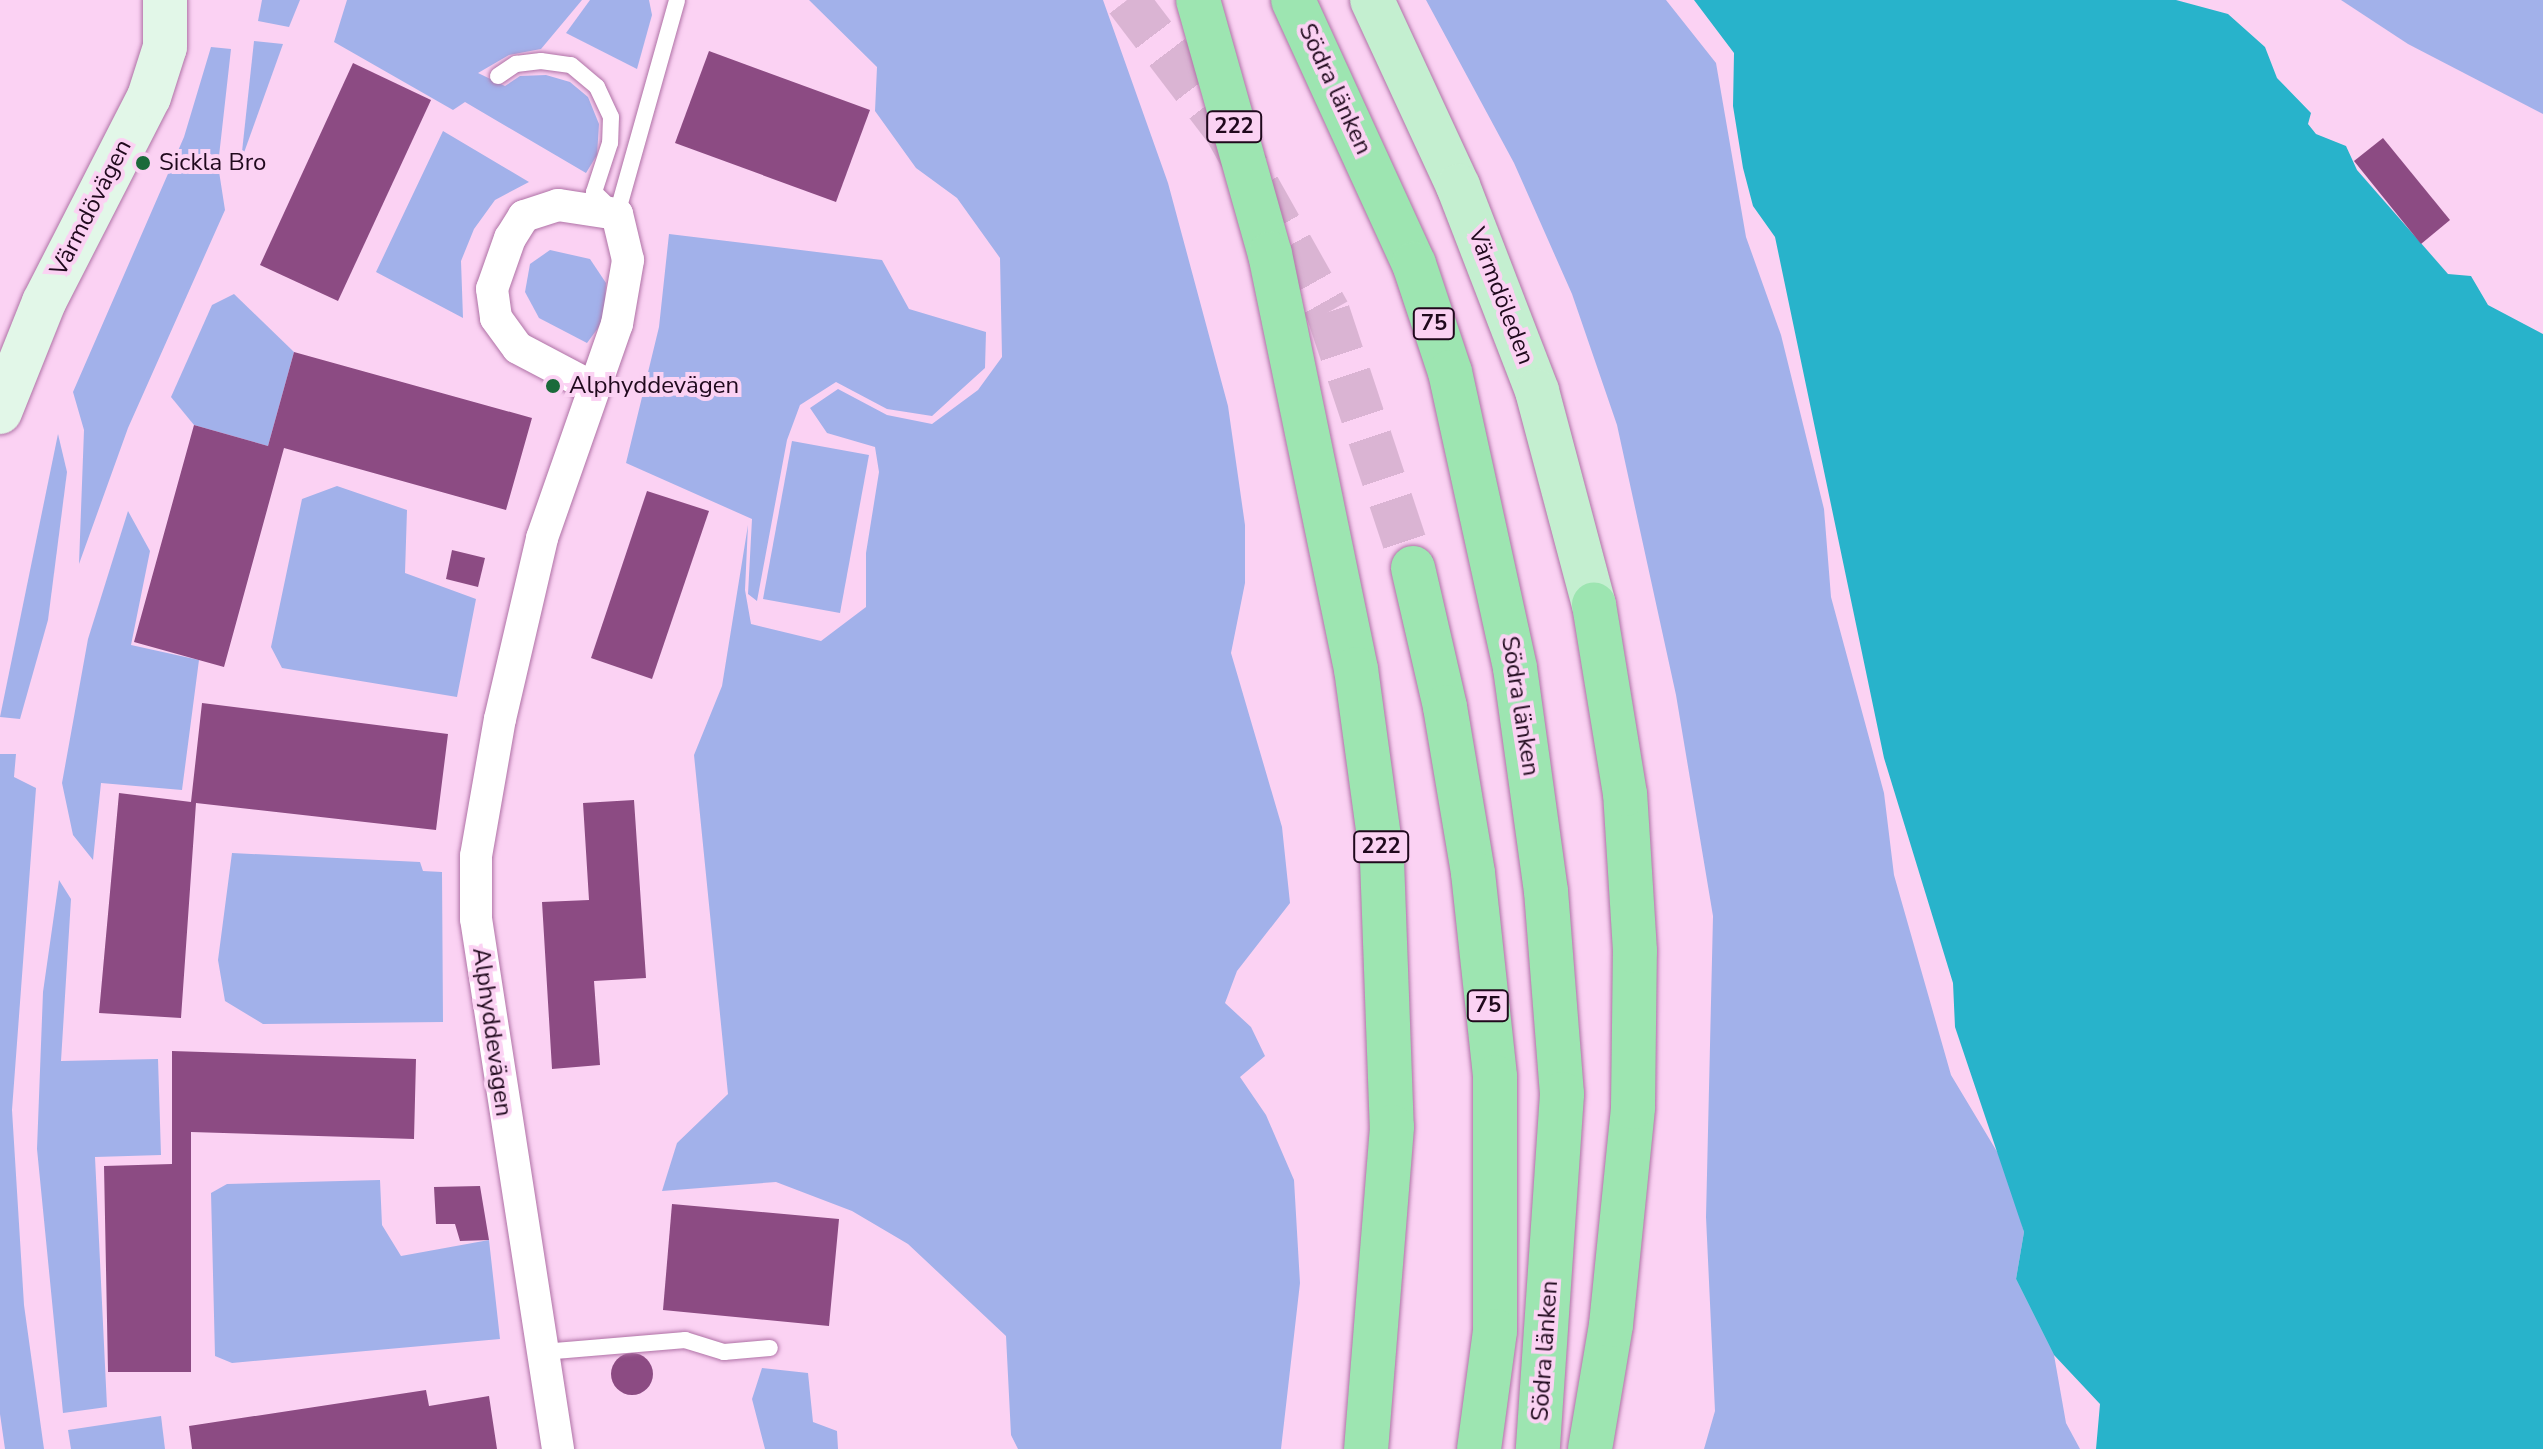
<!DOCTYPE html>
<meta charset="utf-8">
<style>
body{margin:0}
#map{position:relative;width:2543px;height:1449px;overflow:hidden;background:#fbd2f3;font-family:"Nunito Sans",sans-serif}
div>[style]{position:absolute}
.green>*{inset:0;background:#a2b1ea}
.water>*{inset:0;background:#28b3cb}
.building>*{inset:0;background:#8c4b83}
.round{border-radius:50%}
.highway-tunnel>*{height:44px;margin-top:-22px;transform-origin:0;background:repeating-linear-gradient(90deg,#dab4d3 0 44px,transparent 0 66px)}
.roads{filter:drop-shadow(0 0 2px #af72a6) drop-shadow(0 0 2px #af72a6)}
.lane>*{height:16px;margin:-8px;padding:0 8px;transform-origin:8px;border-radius:8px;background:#fff}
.street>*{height:32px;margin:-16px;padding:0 16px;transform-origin:16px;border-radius:16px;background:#fff}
.secondary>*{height:44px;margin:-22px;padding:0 22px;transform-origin:22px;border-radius:22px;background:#e2f7e8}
.primary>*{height:44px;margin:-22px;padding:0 22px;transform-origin:22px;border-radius:22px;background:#c4efd0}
.highway>*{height:44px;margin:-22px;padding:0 22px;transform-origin:22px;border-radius:22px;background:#9de5b1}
.dots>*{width:22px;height:22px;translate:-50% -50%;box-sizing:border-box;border:4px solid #fbd2f3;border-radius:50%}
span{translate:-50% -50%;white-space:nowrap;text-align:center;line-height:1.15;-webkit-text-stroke:8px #fbd2f3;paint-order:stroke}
.shield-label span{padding:2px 6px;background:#fbd2f3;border:2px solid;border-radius:6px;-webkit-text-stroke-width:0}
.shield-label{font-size:22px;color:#20091d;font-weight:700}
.street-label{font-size:24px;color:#20091d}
.poi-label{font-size:24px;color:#20091d}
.left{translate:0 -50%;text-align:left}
</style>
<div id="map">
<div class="green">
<i style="clip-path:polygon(262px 0,300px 0,289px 27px,258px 21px)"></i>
<i style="clip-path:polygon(347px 0,582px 0,541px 49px,509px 55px,478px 73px,505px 86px,520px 76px,546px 75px,570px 82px,588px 97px,599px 124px,597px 155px,586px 173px,465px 102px,453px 110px,334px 42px)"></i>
<i style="clip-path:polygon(590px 0,649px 0,652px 15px,637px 69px,566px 33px)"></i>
<i style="clip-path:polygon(809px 0,1103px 0,1168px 183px,1228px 406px,1245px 525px,1245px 583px,1231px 653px,1282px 827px,1290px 903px,1237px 971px,1225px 1003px,1251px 1027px,1265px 1056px,1240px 1077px,1266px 1115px,1294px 1180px,1300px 1283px,1281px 1449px,1018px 1449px,1011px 1435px,1006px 1336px,908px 1244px,852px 1211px,776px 1182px,662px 1191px,677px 1143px,728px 1094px,694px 755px,722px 686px,748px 525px,745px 590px,751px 624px,821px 641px,866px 607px,866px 553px,879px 472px,875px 447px,827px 433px,810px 408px,838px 389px,887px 415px,932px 424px,978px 390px,1002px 357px,1000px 258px,957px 198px,916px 168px,875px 111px,877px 67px)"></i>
<i style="clip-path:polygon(1426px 0,1666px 0,1716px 63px,1746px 237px,1781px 335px,1824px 509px,1831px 597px,1884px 793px,1894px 875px,1951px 1075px,2005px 1165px,2024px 1232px,2016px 1279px,2054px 1355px,2066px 1423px,2080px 1449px,1704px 1449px,1715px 1411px,1706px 1217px,1713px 916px,1676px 695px,1617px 425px,1572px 294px,1514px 163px)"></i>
<i style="clip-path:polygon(2341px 0,2543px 0,2543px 114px,2408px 44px)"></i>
<i style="clip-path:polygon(254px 41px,283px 44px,241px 161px)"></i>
<i style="clip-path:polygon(211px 47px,231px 49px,218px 165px,225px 210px,128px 428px,79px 564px,84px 430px,73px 392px,184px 137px)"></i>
<i style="clip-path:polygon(443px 131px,529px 182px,495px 200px,474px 229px,461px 261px,463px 318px,376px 272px)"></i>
<i style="clip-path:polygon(669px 234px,882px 260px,909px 309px,986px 332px,985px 368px,932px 416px,887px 409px,836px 382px,800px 405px,787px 440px,757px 601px,748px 594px,752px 519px,626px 463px,659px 327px)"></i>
<i style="clip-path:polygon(550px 250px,590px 259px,606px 283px,604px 320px,587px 343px,539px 318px,525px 292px,530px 264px)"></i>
<i style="clip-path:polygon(234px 294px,294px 352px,268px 446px,194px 425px,171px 397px,212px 305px)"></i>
<i style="clip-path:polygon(58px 434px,67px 472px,48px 620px,20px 719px,0 717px)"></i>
<i style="clip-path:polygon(792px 441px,869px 455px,840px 613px,763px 599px)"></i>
<i style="clip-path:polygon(337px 486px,407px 510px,405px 573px,476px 599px,457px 697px,282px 668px,271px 647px,302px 499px)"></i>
<i style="clip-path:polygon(128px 511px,150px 551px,131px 645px,199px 660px,182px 790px,101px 783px,93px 860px,73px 835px,62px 783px,88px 639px)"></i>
<i style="clip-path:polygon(0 754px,16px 754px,14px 777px,36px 788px,12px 1110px,24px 1305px,44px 1449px,5px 1449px,0 1414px)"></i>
<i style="clip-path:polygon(232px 853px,420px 862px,423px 871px,442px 872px,443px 1022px,263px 1024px,225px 1001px,218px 960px)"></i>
<i style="clip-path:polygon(59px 880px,71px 899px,61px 1061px,158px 1059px,161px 1155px,95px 1157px,107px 1407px,63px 1413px,37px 1149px,43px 992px)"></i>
<i style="clip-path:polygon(380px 1180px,382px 1225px,401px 1256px,489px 1240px,500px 1339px,232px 1363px,215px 1356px,211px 1193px,227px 1184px)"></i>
<i style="clip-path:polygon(762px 1368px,808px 1373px,813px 1422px,837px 1431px,838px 1449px,765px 1449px,752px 1399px)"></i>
<i style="clip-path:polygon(161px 1416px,165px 1449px,71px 1449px,68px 1430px)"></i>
</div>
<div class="water">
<i style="clip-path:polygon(1694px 0,2176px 0,2228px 14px,2265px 47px,2277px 78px,2311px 113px,2308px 124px,2316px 134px,2346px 146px,2357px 170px,2448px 274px,2471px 276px,2488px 305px,2543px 334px,2543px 1449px,2096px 1449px,2100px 1404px,2054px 1355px,2016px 1279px,2024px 1232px,1955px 1027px,1953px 983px,1884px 758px,1775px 237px,1753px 206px,1743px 168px,1733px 106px,1734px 53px)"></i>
</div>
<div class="building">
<i style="clip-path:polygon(709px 51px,870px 110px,836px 202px,675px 143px)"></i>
<i style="clip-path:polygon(353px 63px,431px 100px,338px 301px,260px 265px)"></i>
<i style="clip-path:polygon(2383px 138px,2450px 220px,2421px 244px,2354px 161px)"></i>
<i style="clip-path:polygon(294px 352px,532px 418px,506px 510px,284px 448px,224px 667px,134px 642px,194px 425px,268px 446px)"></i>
<i style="clip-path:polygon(647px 491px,709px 511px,652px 679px,591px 658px)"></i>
<i style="clip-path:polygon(452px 550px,485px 558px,478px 587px,446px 579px)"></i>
<i style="clip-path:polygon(202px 703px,448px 734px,436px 830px,196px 803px,181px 1018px,99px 1013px,119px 793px,191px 802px)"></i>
<i style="clip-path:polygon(634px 800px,646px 978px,594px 981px,600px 1065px,552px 1069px,542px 902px,589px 900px,583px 803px)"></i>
<i style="clip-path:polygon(172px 1051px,416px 1059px,414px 1139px,191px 1132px,191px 1372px,108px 1372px,104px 1166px,172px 1164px)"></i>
<i style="clip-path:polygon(480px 1186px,489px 1240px,460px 1241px,455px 1224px,436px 1224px,434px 1187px)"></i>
<i style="clip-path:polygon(672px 1204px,839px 1219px,829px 1326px,663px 1310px)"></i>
<i class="round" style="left:611px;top:1353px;width:42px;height:42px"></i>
<i style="clip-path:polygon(426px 1390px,429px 1406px,489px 1396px,497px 1449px,192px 1449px,189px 1426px)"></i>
</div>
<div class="highway-tunnel">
<i style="left:1127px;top:0;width:163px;rotate:52.7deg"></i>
<i style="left:1226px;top:130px;width:209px;rotate:60.7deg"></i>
<i style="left:1328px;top:312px;width:270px;rotate:71.6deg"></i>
</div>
<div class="roads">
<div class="lane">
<i style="left:498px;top:76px;width:22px;rotate:-34deg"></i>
<i style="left:516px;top:64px;width:25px;rotate:-7deg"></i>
<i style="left:541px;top:61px;width:30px;rotate:8deg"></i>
<i style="left:571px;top:65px;width:34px;rotate:40deg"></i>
<i style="left:597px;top:87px;width:33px;rotate:65deg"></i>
<i style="left:611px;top:117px;width:26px;rotate:92deg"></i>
<i style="left:610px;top:143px;width:52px;rotate:108.1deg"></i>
<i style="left:594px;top:192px;width:32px;rotate:44deg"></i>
<i style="left:617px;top:214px;width:222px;rotate:-74.3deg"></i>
<i style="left:543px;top:1352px;width:143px;rotate:-4.8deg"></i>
<i style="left:685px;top:1340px;width:41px;rotate:17.1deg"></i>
<i style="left:724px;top:1352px;width:46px;rotate:-5deg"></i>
</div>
<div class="street">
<i style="left:558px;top:1449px;width:536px;rotate:-98.79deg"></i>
<i style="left:476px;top:919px;width:63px;rotate:-90deg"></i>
<i style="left:476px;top:856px;width:139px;rotate:-80.1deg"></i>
<i style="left:500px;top:719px;width:186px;rotate:-76.9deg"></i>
<i style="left:542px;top:538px;width:227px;rotate:-70.7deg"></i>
<i style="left:617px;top:324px;width:65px;rotate:-80.2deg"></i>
<i style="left:628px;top:260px;width:47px;rotate:-103.4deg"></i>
<i style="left:617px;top:214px;width:60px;rotate:-171.3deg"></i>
<i style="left:558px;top:205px;width:36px;rotate:162deg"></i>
<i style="left:524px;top:216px;width:26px;rotate:122deg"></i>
<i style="left:510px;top:238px;width:54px;rotate:109.4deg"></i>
<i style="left:492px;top:289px;width:29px;rotate:82deg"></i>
<i style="left:496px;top:318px;width:37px;rotate:54deg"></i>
<i style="left:518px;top:348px;width:84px;rotate:27.8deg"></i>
</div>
<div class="secondary">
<i style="left:0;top:412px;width:118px;rotate:-68.2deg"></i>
<i style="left:44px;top:302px;width:230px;rotate:-62.9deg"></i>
<i style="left:149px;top:97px;width:52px;rotate:-72.3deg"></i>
<i style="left:165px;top:47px;width:47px;rotate:-90deg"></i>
</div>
<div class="primary">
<i style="left:1372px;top:0;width:205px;rotate:65.2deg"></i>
<i style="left:1458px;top:186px;width:220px;rotate:68.9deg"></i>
<i style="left:1537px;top:391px;width:221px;rotate:75.1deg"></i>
</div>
<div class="highway">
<i style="left:1198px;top:0;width:264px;rotate:74.2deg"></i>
<i style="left:1270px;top:254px;width:424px;rotate:78.3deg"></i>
<i style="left:1356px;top:669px;width:193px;rotate:82.2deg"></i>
<i style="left:1382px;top:860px;width:267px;rotate:87.9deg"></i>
<i style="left:1392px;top:1127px;width:323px;rotate:94.6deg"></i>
<i style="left:1293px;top:0;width:290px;rotate:65.4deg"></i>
<i style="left:1414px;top:264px;width:114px;rotate:71.6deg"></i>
<i style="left:1450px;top:372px;width:303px;rotate:77.6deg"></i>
<i style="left:1515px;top:668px;width:225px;rotate:82.1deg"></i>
<i style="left:1546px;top:891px;width:204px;rotate:85.5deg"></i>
<i style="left:1562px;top:1094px;width:356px;rotate:93.9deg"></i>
<i style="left:1413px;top:568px;width:143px;rotate:77deg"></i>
<i style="left:1445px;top:707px;width:168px;rotate:80.4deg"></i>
<i style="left:1473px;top:873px;width:205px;rotate:83.8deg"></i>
<i style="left:1495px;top:1077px;width:254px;rotate:90deg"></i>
<i style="left:1495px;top:1331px;width:119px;rotate:97.7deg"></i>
<i style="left:1590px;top:1449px;width:126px;rotate:-80.4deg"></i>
<i style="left:1611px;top:1325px;width:219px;rotate:-84.2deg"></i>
<i style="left:1633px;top:1107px;width:156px;rotate:-89.3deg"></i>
<i style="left:1635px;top:951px;width:157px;rotate:-93.6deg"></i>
<i style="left:1625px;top:794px;width:192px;rotate:-99.3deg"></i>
</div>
</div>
<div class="dots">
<i style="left:143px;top:163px;background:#1a6a3a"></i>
<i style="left:553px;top:386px;background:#1a6a3a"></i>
</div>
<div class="shield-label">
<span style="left:1234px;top:127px">222</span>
<span style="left:1434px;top:324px">75</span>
<span style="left:1381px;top:847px">222</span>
<span style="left:1488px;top:1006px">75</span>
</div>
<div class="street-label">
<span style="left:1335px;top:89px;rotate:65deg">Södra länken</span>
<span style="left:91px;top:208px;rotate:-63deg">Värmdövägen</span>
<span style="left:1501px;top:296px;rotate:69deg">Värmdöleden</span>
<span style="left:1520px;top:706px;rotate:81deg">Södra länken</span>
<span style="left:492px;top:1032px;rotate:82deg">Alphyddevägen</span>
<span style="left:1545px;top:1351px;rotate:-86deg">Södra länken</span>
</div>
<div class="poi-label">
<span class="left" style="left:159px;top:163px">Sickla Bro</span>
<span class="left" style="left:569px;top:386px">Alphyddevägen</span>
</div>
</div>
